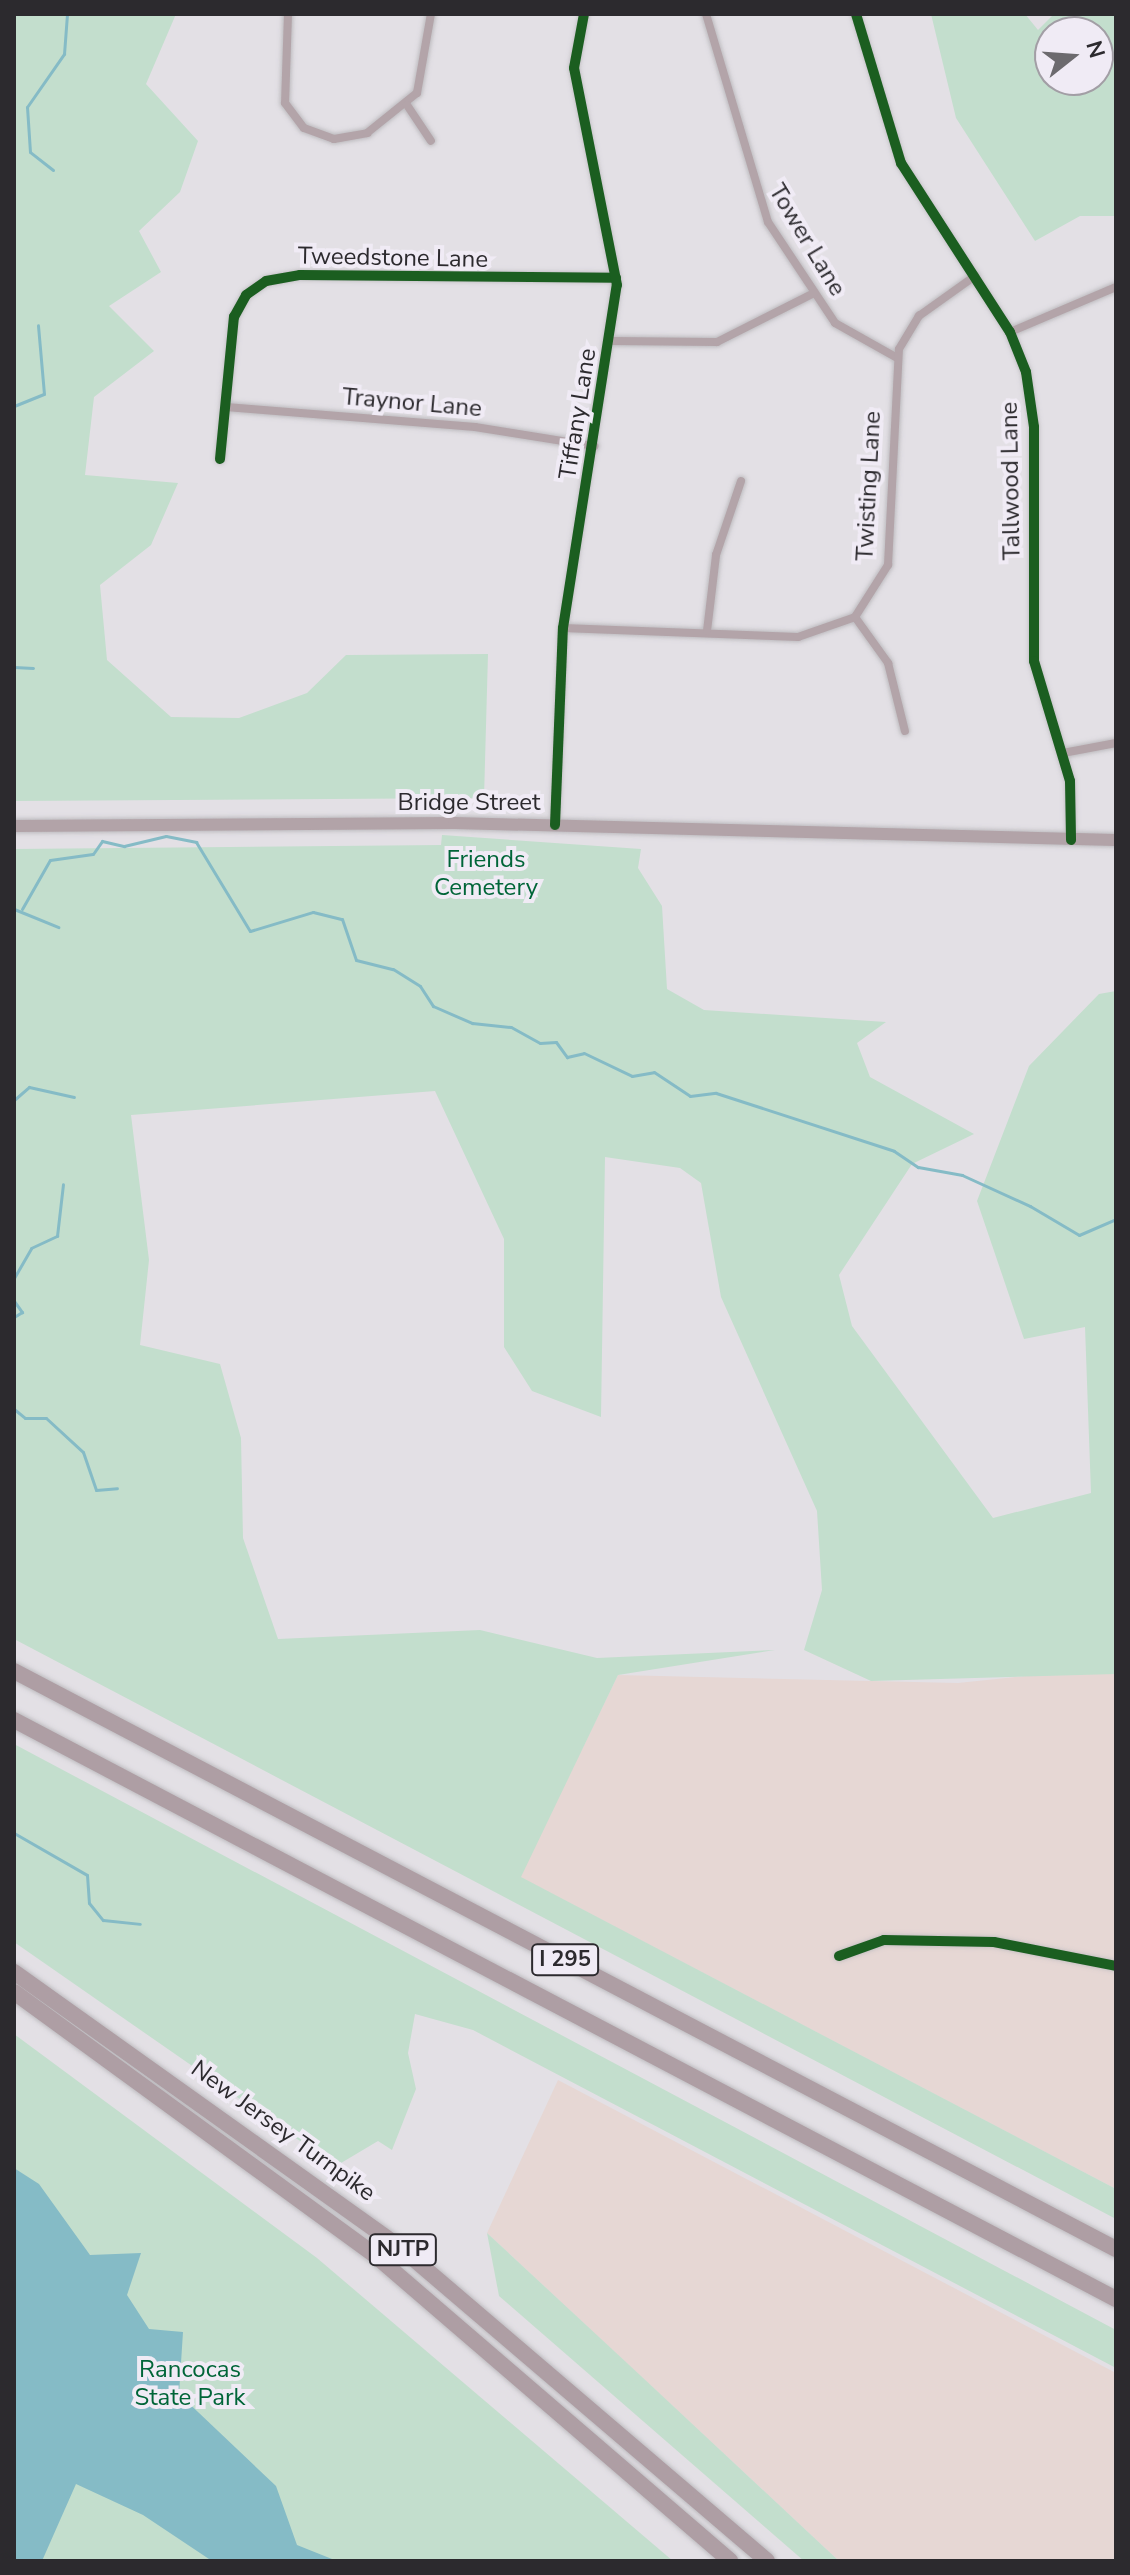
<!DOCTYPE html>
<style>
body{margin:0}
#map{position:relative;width:1130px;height:2575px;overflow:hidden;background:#e3e0e5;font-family:"Nunito Sans",sans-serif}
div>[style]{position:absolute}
.industrial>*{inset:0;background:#e6d7d4}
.green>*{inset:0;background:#c3decd}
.water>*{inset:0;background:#85bbc6}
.stream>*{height:3px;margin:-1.5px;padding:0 1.5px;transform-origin:1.5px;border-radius:1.5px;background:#85bbc6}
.roads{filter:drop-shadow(0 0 2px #bebcc0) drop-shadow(0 0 2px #bebcc0)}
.street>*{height:8px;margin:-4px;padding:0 4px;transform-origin:4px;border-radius:4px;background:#b3a4a9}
.secondary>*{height:12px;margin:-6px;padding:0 6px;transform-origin:6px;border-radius:6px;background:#b2a3a8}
.highway>*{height:16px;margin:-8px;padding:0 8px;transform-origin:8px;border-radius:8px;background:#ae9ea4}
.cycleway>*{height:10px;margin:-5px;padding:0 5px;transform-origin:5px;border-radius:5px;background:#1b5e20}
span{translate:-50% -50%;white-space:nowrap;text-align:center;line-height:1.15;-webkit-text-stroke:8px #f0ebf5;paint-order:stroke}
.shield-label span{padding:2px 6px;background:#f0ebf5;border:2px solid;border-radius:6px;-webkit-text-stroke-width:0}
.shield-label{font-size:22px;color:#2c2a2e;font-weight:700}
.street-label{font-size:24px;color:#2c2a2e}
.park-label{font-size:24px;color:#006538}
.frame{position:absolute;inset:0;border:16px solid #2c2a2e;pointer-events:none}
.north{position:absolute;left:1034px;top:16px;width:80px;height:80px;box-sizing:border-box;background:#f0ebf5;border:2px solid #a29ea5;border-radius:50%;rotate:73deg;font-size:22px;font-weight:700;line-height:32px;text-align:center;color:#2c2a2e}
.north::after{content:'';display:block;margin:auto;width:28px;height:36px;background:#6c6a6e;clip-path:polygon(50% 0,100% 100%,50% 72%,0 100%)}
</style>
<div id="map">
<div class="industrial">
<i style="clip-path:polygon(1064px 1672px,1116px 1674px,1116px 2189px,520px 1877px,618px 1675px,958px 1683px)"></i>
<i style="clip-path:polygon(558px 2080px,1116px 2373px,1116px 2561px,839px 2561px,487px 2233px)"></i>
</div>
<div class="green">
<i style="clip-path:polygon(14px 14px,176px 14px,146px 84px,198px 141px,180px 192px,139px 231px,161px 272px,109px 306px,154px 351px,94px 397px,85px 475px,178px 483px,151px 545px,100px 585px,107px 660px,171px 717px,239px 718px,307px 693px,346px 655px,488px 654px,484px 798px,14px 801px)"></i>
<i style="clip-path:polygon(evenodd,931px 14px,1025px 14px,1038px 30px,1054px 14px,1116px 14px,1116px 216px,1080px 216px,1035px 241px,956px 118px,931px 14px,1050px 32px,1098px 32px,1098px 80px,1050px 80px,1050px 32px)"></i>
<i style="clip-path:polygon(442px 835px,641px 849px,638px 868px,662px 906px,667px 989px,704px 1010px,886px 1022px,857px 1043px,870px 1077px,974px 1134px,912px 1164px,839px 1275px,852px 1326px,993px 1518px,1091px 1493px,1085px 1327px,1024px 1339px,977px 1201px,1029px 1066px,1099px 994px,1116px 991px,1116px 1674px,871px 1681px,804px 1650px,822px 1590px,817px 1511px,721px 1297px,701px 1183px,680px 1168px,605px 1157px,601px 1417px,532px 1391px,504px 1347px,504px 1239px,435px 1091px,131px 1115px,149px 1260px,140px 1345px,220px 1364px,241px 1438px,243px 1538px,278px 1639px,480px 1630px,597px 1658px,775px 1650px,618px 1675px,521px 1877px,1116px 2189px,1116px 2219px,14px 1639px,14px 849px,441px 845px)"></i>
<i style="clip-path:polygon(14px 1744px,1116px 2330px,1116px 2368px,473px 2030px,415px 2014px,408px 2053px,416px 2089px,392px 2150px,378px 2141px,336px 2166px,14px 1942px)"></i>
<i style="clip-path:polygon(14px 2034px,317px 2258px,673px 2561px,14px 2561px)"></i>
<i style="clip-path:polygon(487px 2233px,641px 2376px,839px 2561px,804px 2561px,499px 2296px)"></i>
</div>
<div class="water">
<i style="clip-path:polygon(14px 2168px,39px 2184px,90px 2255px,141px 2253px,127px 2295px,149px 2329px,183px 2332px,179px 2394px,276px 2486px,297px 2545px,337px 2561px,212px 2561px,143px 2515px,76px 2484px,42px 2561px,14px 2561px)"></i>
</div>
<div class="stream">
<i style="left:53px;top:170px;width:29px;rotate:-142deg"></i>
<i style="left:30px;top:152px;width:45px;rotate:-93.8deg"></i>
<i style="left:27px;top:107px;width:65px;rotate:-55.1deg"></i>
<i style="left:64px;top:54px;width:40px;rotate:-85.7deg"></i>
<i style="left:14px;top:406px;width:32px;rotate:-22deg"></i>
<i style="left:44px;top:394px;width:69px;rotate:-95deg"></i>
<i style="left:14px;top:667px;width:19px;rotate:3deg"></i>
<i style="left:14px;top:909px;width:48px;rotate:22.2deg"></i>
<i style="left:22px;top:909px;width:56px;rotate:-60.3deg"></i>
<i style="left:50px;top:860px;width:43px;rotate:-7.9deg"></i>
<i style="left:93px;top:854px;width:16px;rotate:-55deg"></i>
<i style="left:102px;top:841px;width:23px;rotate:13deg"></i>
<i style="left:124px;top:846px;width:43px;rotate:-13.4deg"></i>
<i style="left:166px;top:836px;width:31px;rotate:11deg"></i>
<i style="left:196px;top:842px;width:104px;rotate:58.8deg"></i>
<i style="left:250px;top:931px;width:66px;rotate:-16.8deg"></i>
<i style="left:313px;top:912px;width:30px;rotate:14deg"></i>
<i style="left:342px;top:919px;width:43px;rotate:71.1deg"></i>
<i style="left:356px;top:960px;width:38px;rotate:14deg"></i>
<i style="left:393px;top:969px;width:32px;rotate:32deg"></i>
<i style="left:420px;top:986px;width:24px;rotate:57deg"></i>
<i style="left:433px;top:1006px;width:43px;rotate:23.6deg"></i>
<i style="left:472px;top:1023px;width:39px;rotate:6deg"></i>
<i style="left:511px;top:1027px;width:33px;rotate:29deg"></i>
<i style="left:540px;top:1043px;width:16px;rotate:-4deg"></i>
<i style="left:556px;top:1042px;width:19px;rotate:54deg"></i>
<i style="left:567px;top:1057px;width:17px;rotate:-13deg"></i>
<i style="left:584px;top:1053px;width:53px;rotate:25.6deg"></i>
<i style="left:632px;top:1076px;width:22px;rotate:-10deg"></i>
<i style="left:654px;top:1072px;width:43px;rotate:33.7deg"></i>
<i style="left:690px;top:1096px;width:26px;rotate:-7deg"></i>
<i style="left:716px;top:1093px;width:187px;rotate:18deg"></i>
<i style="left:894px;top:1151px;width:29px;rotate:34deg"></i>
<i style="left:918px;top:1167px;width:45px;rotate:10.3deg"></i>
<i style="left:962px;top:1175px;width:75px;rotate:24.5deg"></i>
<i style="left:1030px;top:1206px;width:57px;rotate:30.6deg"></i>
<i style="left:1079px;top:1235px;width:40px;rotate:-23.4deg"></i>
<i style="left:14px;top:1100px;width:20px;rotate:-41deg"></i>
<i style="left:29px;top:1087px;width:46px;rotate:12.5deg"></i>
<i style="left:14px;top:1278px;width:34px;rotate:-60deg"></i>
<i style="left:31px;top:1248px;width:29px;rotate:-25deg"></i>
<i style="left:57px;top:1236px;width:52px;rotate:-83.4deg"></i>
<i style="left:14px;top:1301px;width:14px;rotate:54deg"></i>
<i style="left:22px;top:1312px;width:9px;rotate:148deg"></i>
<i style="left:14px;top:1409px;width:14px;rotate:39deg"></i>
<i style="left:25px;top:1418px;width:21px"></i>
<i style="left:46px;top:1418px;width:50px;rotate:42.6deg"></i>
<i style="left:83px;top:1452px;width:40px;rotate:71.1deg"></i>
<i style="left:96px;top:1490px;width:21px;rotate:-5deg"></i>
<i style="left:14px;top:1833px;width:84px;rotate:29.9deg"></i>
<i style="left:87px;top:1875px;width:28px;rotate:86deg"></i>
<i style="left:89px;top:1903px;width:22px;rotate:51deg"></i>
<i style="left:103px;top:1920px;width:37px;rotate:6deg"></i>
</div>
<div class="roads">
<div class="street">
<i style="left:288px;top:14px;width:89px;rotate:91.9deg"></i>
<i style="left:285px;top:103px;width:31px;rotate:53deg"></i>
<i style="left:304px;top:128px;width:32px;rotate:20deg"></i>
<i style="left:334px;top:139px;width:34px;rotate:-10deg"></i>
<i style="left:367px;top:133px;width:64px;rotate:-38.7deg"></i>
<i style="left:417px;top:93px;width:80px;rotate:-80deg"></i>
<i style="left:706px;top:14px;width:217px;rotate:73.4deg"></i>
<i style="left:768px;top:222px;width:121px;rotate:56.4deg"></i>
<i style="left:835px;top:323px;width:71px;rotate:29.4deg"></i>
<i style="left:856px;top:14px;width:156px;rotate:73.2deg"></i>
<i style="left:901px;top:163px;width:201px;rotate:57.2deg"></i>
<i style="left:1010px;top:332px;width:43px;rotate:68.2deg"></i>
<i style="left:1026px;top:372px;width:56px;rotate:81.7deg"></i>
<i style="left:1034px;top:427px;width:234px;rotate:90deg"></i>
<i style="left:1034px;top:661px;width:125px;rotate:73.3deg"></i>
<i style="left:1070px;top:781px;width:59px;rotate:89deg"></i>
<i style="left:407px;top:105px;width:43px;rotate:56.3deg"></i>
<i style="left:1010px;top:332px;width:115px;rotate:-23deg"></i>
<i style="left:611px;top:341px;width:106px;rotate:0.5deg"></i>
<i style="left:717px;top:342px;width:109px;rotate:-26.8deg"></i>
<i style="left:226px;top:407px;width:250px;rotate:4.6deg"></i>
<i style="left:475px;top:427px;width:121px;rotate:9.1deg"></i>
<i style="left:220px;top:459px;width:143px;rotate:-84.4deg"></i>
<i style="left:234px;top:317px;width:25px;rotate:-61deg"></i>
<i style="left:246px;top:295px;width:24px;rotate:-35deg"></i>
<i style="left:266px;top:281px;width:35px;rotate:-10deg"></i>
<i style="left:300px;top:275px;width:316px;rotate:0.5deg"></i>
<i style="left:855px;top:617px;width:57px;rotate:54.3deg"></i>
<i style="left:888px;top:663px;width:70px;rotate:76deg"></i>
<i style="left:563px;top:628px;width:235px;rotate:2.2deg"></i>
<i style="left:798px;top:637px;width:60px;rotate:-19.3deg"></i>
<i style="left:855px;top:617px;width:62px;rotate:-57.6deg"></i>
<i style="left:888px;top:565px;width:216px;rotate:-87.1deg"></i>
<i style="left:899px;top:349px;width:39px;rotate:-59deg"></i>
<i style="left:919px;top:316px;width:69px;rotate:-35.5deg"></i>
<i style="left:707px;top:631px;width:77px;rotate:-83.2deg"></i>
<i style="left:716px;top:555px;width:78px;rotate:-71.3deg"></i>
<i style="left:1063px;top:753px;width:54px;rotate:-10.7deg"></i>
<i style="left:555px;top:825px;width:197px;rotate:-87.7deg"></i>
<i style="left:563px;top:628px;width:347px;rotate:-81.1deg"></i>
<i style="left:617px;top:285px;width:221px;rotate:-101.2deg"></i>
<i style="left:574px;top:68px;width:55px;rotate:-79.5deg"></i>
<i style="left:839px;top:1956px;width:48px;rotate:-19.6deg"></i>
<i style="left:884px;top:1940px;width:110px;rotate:1deg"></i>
<i style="left:994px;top:1942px;width:124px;rotate:11.1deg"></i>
</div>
<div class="secondary">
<i style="left:14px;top:826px;width:440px;rotate:-0.4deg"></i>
<i style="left:454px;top:823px;width:662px;rotate:1.47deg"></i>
</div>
<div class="highway">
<i style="left:14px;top:1671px;width:1244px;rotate:27.68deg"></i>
<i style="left:14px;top:1720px;width:1245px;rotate:27.72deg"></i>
<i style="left:14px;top:1972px;width:477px;rotate:35.5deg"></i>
<i style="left:402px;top:2249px;width:480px;rotate:40.5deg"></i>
<i style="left:14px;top:1992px;width:449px;rotate:36.1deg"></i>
<i style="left:377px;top:2257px;width:466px;rotate:40.7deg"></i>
</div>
</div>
<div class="cycleway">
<i style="left:856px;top:14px;width:156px;rotate:73.2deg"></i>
<i style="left:901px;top:163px;width:201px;rotate:57.2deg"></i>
<i style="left:1010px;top:332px;width:43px;rotate:68.2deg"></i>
<i style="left:1026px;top:372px;width:56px;rotate:81.7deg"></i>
<i style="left:1034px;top:427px;width:234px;rotate:90deg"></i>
<i style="left:1034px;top:661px;width:125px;rotate:73.3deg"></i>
<i style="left:1070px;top:781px;width:59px;rotate:89deg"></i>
<i style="left:220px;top:459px;width:143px;rotate:-84.4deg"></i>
<i style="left:234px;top:317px;width:25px;rotate:-61deg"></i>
<i style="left:246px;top:295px;width:24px;rotate:-35deg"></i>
<i style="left:266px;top:281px;width:35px;rotate:-10deg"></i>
<i style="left:300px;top:275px;width:316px;rotate:0.5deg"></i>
<i style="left:555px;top:825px;width:197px;rotate:-87.7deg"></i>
<i style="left:563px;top:628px;width:347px;rotate:-81.1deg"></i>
<i style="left:617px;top:285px;width:221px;rotate:-101.2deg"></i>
<i style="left:574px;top:68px;width:55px;rotate:-79.5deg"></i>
<i style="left:839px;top:1956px;width:48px;rotate:-19.6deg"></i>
<i style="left:884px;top:1940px;width:110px;rotate:1deg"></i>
<i style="left:994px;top:1942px;width:124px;rotate:11.1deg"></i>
</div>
<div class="shield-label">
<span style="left:565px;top:1960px">I 295</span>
<span style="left:403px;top:2250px">NJTP</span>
</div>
<div class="street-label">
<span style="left:807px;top:240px;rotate:59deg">Tower Lane</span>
<span style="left:393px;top:258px;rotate:1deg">Tweedstone Lane</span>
<span style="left:412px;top:403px;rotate:5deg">Traynor Lane</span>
<span style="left:578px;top:414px;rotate:-81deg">Tiffany Lane</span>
<span style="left:1011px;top:481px;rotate:-91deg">Tallwood Lane</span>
<span style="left:869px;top:486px;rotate:-87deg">Twisting Lane</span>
<span style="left:469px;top:803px">Bridge Street</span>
<span style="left:283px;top:2131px;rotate:36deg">New Jersey Turnpike</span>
</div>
<div class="park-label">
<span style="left:486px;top:874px">Friends<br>Cemetery</span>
<span style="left:190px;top:2384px">Rancocas<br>State Park</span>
</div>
<div class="frame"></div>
<div class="north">N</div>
</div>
